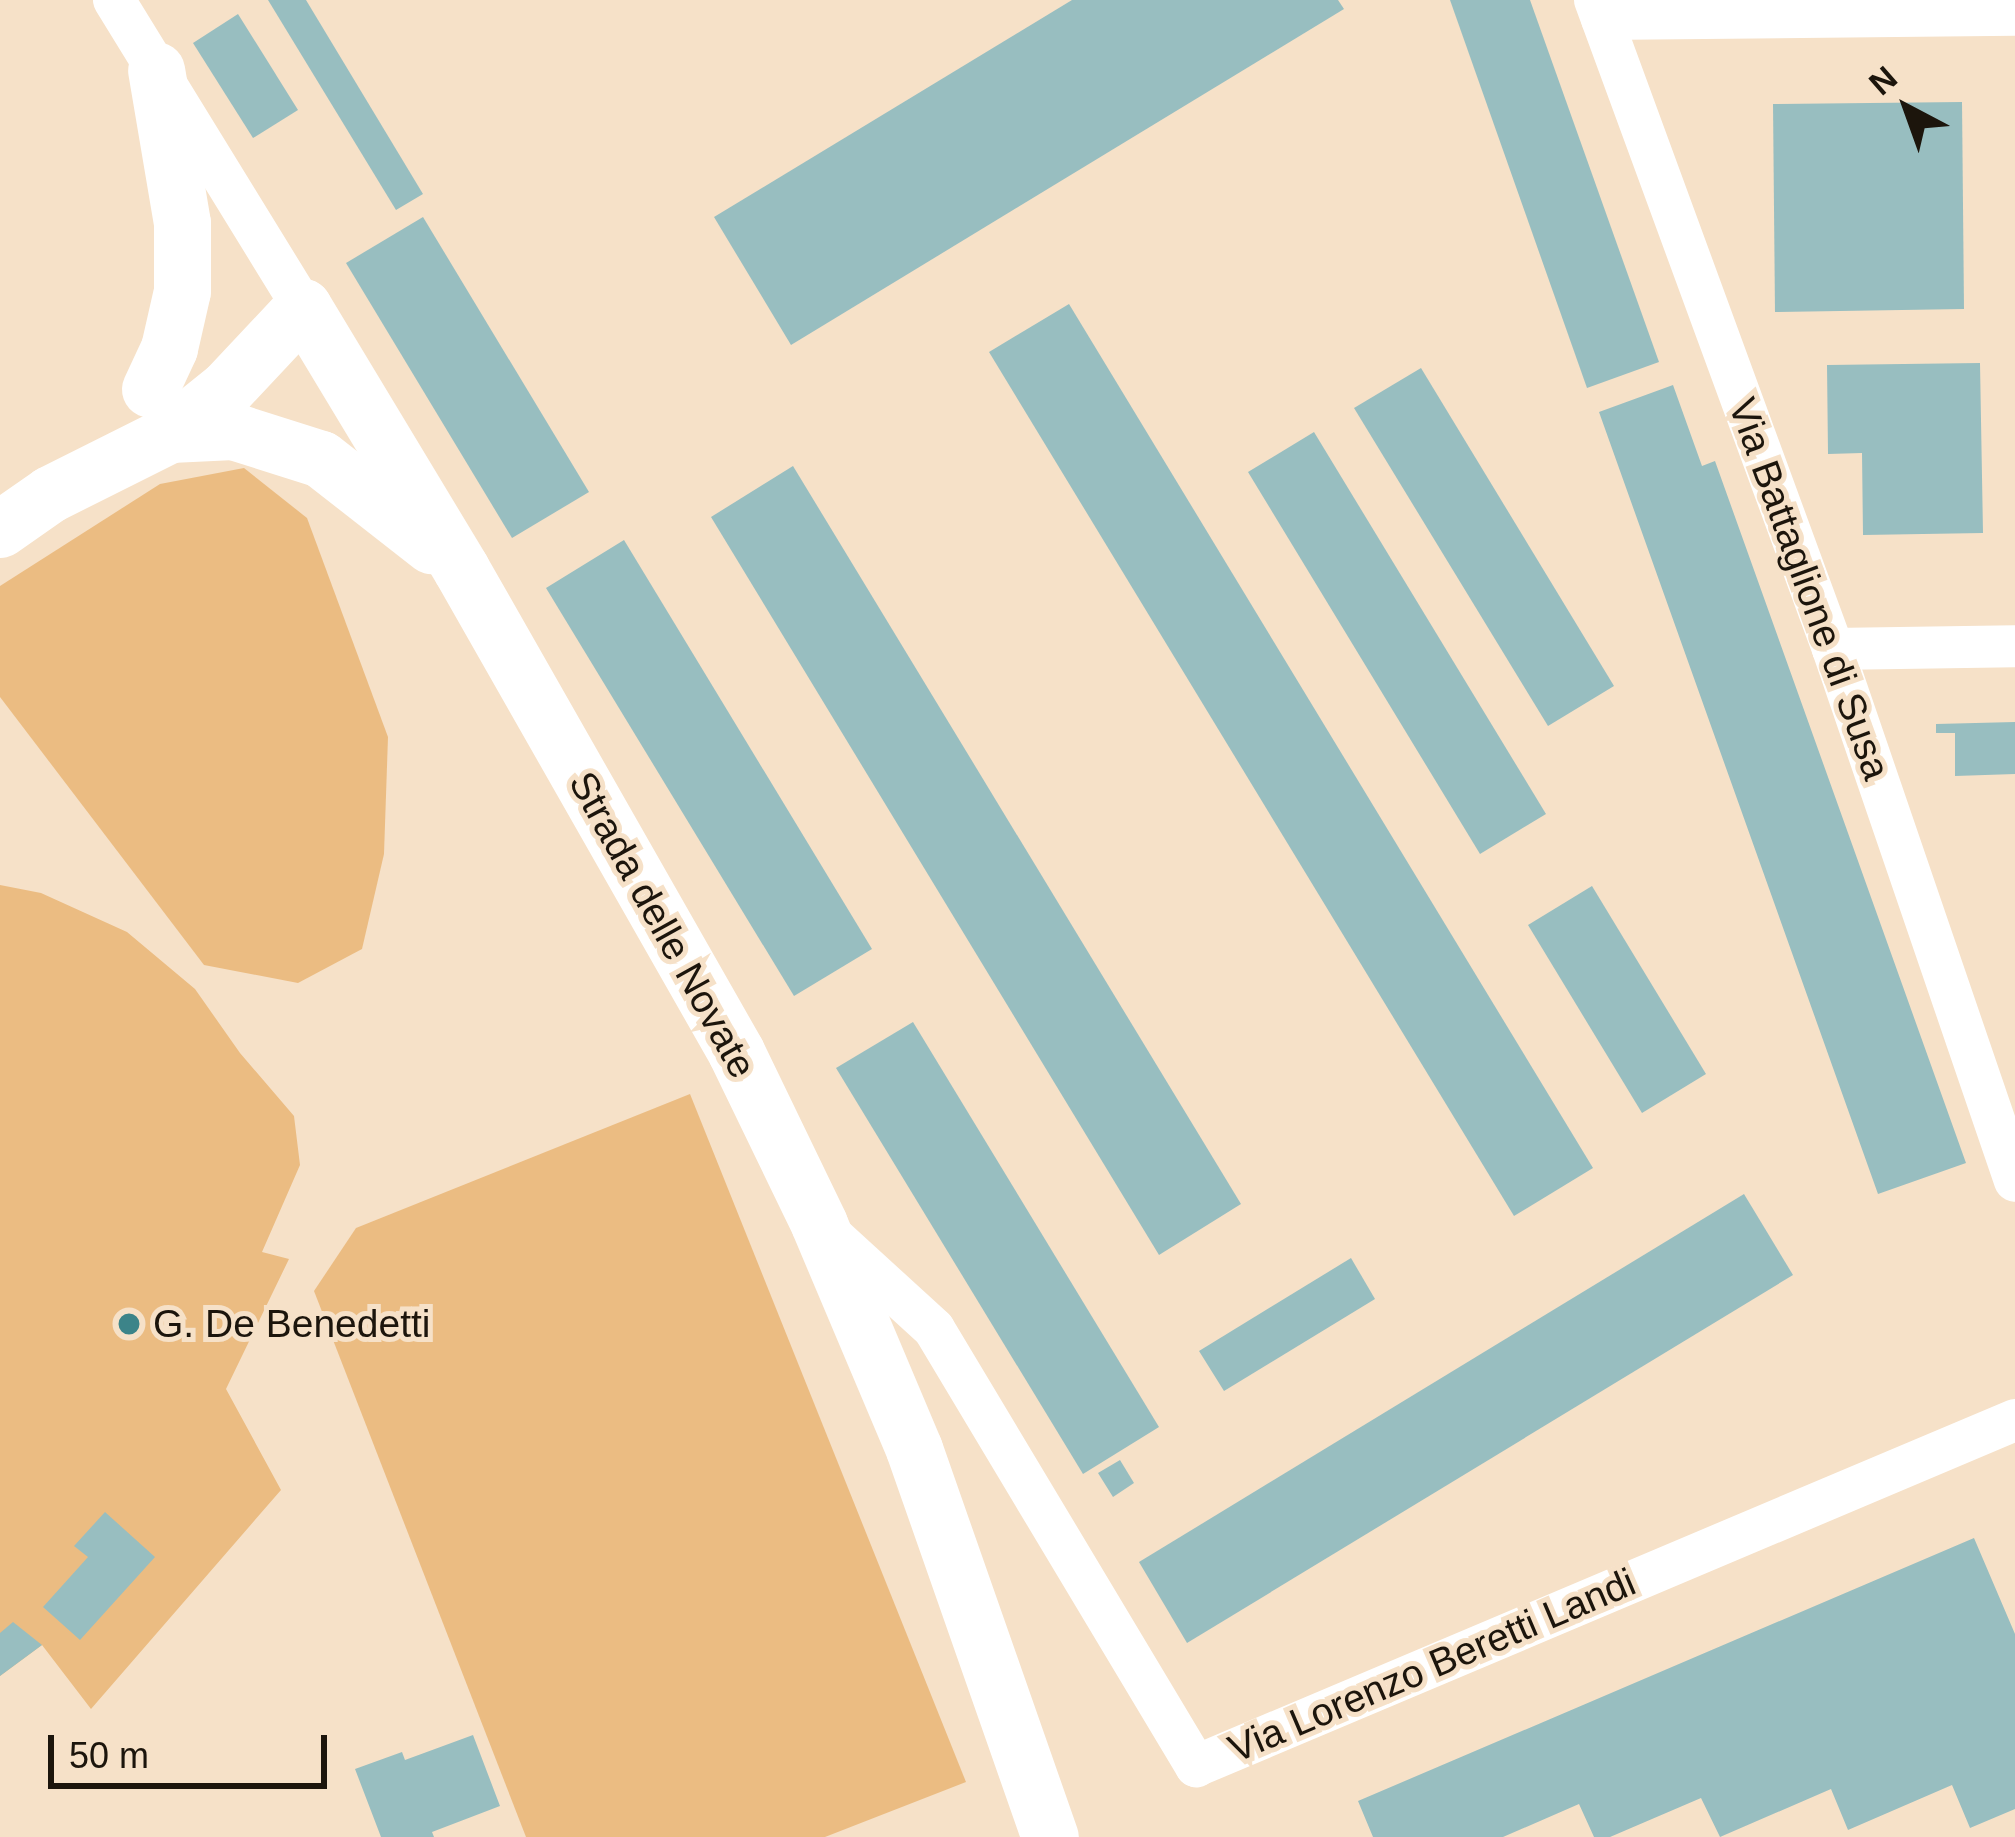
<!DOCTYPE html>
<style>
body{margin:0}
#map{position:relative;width:2015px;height:1837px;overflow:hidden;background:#f6e1c8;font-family:Arial,sans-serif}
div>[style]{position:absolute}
.green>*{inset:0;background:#ebbc82}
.building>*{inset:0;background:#98bec0}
.street>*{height:42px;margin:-21px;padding:0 21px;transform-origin:21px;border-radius:21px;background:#fff}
.secondary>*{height:57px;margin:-28.5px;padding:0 28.5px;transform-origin:28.5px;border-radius:28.5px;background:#fff}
.dots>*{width:33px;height:33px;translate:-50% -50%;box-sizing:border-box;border:6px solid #f6e1c8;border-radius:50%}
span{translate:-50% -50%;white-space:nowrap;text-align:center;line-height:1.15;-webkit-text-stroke:10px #f6e1c8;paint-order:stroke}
.street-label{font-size:39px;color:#1c150c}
.poi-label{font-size:39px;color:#1c150c}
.left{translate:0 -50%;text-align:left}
.north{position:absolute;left:1847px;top:48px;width:120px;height:120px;-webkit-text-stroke:9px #f6e1c8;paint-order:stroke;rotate:319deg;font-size:33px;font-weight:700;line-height:48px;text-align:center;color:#1c150c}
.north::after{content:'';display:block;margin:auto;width:42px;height:54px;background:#1c150c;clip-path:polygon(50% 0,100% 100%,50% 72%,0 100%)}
.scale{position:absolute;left:48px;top:1735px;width:279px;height:54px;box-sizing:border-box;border:6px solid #1c150c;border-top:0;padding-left:15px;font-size:36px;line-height:42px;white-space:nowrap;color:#1c150c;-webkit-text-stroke:9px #f6e1c8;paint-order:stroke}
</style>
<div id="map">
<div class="green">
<i style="clip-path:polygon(244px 468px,307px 518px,388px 737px,384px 854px,362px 949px,298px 983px,204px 965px,0 697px,0 586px,160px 484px)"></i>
<i style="clip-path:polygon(0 885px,41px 893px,127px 932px,195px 989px,240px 1053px,294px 1116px,300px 1165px,262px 1252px,289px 1259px,226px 1389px,281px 1490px,91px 1709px,42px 1645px,0 1676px)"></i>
<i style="clip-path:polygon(690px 1094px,966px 1782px,825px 1837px,526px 1837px,314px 1291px,356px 1228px)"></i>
</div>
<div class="building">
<i style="clip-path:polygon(268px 0,306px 0,423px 194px,396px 210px)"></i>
<i style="clip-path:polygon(1072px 0,1338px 0,1344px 9px,791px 345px,714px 217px)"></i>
<i style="clip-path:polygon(1450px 0,1530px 0,1659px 362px,1587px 388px)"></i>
<i style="clip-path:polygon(238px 14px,298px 110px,253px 138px,193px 43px)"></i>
<i style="clip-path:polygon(1962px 102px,1964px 309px,1775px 312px,1773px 104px)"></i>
<i style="clip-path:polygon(423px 217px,589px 492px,512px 538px,346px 263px)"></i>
<i style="clip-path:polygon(1069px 304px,1593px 1168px,1514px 1216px,989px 352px)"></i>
<i style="clip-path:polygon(1980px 363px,1983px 533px,1863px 535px,1862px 453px,1828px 454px,1827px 365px)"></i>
<i style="clip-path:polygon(1421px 368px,1614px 686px,1548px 726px,1354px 408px)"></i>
<i style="clip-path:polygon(1673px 385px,1702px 466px,1715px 461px,1966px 1163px,1878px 1194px,1599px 412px)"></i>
<i style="clip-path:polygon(1314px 432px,1546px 814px,1480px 854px,1248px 472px)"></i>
<i style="clip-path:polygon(793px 466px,1241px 1204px,1159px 1255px,711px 517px)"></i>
<i style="clip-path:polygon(624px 540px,872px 949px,794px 996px,546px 588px)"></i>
<i style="clip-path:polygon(2015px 722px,2015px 774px,1955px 776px,1955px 733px,1936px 733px,1936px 724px)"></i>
<i style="clip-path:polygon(1592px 886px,1706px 1074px,1642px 1113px,1528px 925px)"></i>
<i style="clip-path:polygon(913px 1022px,1159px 1427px,1083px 1474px,836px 1068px)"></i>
<i style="clip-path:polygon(1744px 1194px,1793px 1275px,1187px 1643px,1139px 1562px)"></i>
<i style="clip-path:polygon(1351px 1258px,1375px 1299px,1224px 1391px,1199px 1351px)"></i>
<i style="clip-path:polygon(1120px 1460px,1134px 1483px,1113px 1497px,1098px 1473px)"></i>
<i style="clip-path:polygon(105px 1512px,155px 1557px,80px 1640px,43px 1607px,88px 1557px,74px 1546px)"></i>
<i style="clip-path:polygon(1974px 1538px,2015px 1634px,2015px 1809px,1970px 1828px,1952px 1785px,1848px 1830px,1831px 1789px,1720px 1837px,1701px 1798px,1610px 1837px,1594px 1837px,1579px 1804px,1503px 1837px,1373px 1837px,1358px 1801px)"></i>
<i style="clip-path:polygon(13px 1622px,42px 1645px,0 1676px,0 1633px)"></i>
<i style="clip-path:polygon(473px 1735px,500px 1806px,432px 1832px,434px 1837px,381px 1837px,355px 1769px,402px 1752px,405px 1760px)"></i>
</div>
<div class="street">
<i style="left:114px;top:0;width:361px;rotate:58.4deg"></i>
<i style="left:1595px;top:0;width:691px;rotate:69.86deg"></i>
<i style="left:1833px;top:649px;width:562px;rotate:71.11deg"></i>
<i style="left:1602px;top:19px;width:413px;rotate:-0.6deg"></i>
<i style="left:1833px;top:649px;width:182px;rotate:-0.9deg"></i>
<i style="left:829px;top:1233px;width:142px;rotate:42.4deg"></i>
<i style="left:934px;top:1329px;width:510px;rotate:59.06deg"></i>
<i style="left:1196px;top:1766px;width:889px;rotate:-22.9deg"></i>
</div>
<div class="secondary">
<i style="left:303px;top:307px;width:306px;rotate:58.9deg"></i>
<i style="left:461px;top:569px;width:556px;rotate:60.34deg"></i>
<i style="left:736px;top:1052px;width:191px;rotate:64.2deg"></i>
<i style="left:819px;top:1224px;width:244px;rotate:67.1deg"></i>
<i style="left:914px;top:1449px;width:411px;rotate:70.7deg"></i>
<i style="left:150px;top:389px;width:45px;rotate:-65.1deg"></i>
<i style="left:169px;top:348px;width:58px;rotate:-77.2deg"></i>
<i style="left:182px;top:291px;width:68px;rotate:-90deg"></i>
<i style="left:182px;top:223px;width:155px;rotate:-99.6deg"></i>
<i style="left:170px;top:434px;width:63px;rotate:-2.7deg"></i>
<i style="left:233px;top:431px;width:92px;rotate:17.7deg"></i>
<i style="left:321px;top:459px;width:140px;rotate:38deg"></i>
<i style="left:0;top:529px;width:61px;rotate:-35deg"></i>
<i style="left:50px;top:494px;width:134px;rotate:-26.6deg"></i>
<i style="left:170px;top:434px;width:73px;rotate:-38.9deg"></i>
<i style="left:227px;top:388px;width:111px;rotate:-46.8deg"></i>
</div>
<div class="dots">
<i style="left:129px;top:1324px;background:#3c8489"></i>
</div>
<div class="street-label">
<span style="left:1809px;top:589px;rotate:70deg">Via Battaglione di Susa</span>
<span style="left:662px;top:925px;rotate:61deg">Strada delle Novate</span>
<span style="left:1432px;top:1666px;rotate:-23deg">Via Lorenzo Beretti Landi</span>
</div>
<div class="poi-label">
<span class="left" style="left:153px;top:1324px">G. De Benedetti</span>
</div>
<div class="north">N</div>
<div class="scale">50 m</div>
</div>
